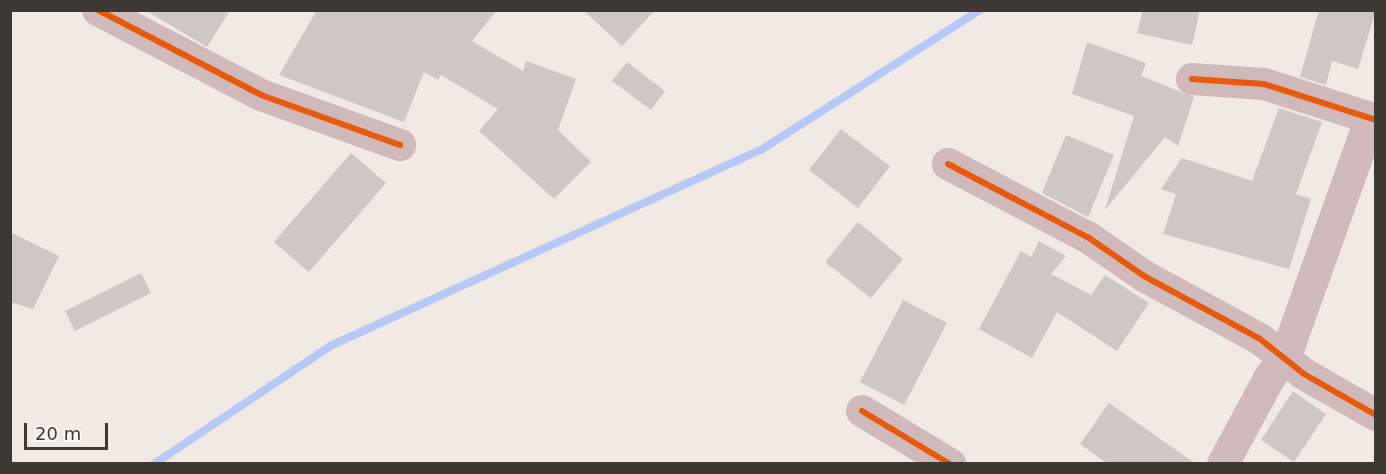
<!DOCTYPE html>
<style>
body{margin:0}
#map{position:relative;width:1386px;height:474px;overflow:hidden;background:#f1e9e4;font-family:"DejaVu Sans",sans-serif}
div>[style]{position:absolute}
.stream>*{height:8px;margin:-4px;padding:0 4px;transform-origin:4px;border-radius:4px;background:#b5c8f6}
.building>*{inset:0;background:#cec7c3}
.minor>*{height:32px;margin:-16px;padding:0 16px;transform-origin:16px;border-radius:16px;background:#cfb9bb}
.cycleway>*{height:6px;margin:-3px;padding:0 3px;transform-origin:3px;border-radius:3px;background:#e8590c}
span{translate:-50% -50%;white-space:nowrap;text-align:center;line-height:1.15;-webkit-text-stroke:4.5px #fdf7f3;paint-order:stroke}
.frame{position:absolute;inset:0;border:12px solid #3f3935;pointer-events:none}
.scale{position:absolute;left:24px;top:423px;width:84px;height:27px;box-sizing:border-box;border:3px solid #3f3935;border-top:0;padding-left:8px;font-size:18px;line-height:21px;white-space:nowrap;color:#3f3935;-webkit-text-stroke:4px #fdf7f3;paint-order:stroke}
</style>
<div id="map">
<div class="stream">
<i style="left:154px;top:464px;width:212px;rotate:-33.8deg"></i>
<i style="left:330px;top:346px;width:473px;rotate:-24.5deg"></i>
<i style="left:761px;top:150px;width:260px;rotate:-32.6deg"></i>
</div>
<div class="building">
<i style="clip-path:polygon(145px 10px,230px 10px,207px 47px)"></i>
<i style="clip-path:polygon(317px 10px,497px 10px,472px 41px,523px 71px,526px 61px,576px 79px,558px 130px,591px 162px,554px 199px,479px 131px,498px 109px,441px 75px,438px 80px,424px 72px,404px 122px,279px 75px)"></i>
<i style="clip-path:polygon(583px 10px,655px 10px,622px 46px)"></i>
<i style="clip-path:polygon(1143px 10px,1200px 10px,1192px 45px,1137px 33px)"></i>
<i style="clip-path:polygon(1319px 10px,1376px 10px,1358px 69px,1332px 61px,1326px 85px,1300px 77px)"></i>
<i style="clip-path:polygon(1087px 42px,1146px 63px,1141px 76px,1194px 97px,1178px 146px,1165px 137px,1105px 210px,1134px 116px,1072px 94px)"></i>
<i style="clip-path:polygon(627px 62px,665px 91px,651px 110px,612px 81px)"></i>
<i style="clip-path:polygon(1279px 108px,1322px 122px,1296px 194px,1311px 199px,1289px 269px,1163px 234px,1176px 194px,1161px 189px,1182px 158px,1252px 181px)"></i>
<i style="clip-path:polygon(841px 129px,890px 166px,858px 208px,809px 170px)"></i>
<i style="clip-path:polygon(1066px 135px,1114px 155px,1088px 217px,1042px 193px)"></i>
<i style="clip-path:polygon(351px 153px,386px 183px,309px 272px,274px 242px)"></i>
<i style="clip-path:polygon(858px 222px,903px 259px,871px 298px,825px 262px)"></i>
<i style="clip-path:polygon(10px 232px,59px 256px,33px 309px,10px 302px)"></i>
<i style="clip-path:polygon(1039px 241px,1066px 256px,1051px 274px,1091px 295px,1105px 275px,1149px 303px,1117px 351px,1057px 312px,1032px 358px,979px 329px,1021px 251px,1031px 257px)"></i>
<i style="clip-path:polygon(141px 273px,151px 293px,75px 331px,65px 311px)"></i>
<i style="clip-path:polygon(903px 300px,947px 323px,904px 405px,860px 382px)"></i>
<i style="clip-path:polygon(1293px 391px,1326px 414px,1294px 462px,1261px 440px)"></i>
<i style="clip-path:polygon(1109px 403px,1196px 464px,1108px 464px,1080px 444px)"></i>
</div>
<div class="minor">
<i style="left:98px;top:10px;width:184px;rotate:27.5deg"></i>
<i style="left:261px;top:95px;width:148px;rotate:19.8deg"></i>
<i style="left:1192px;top:79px;width:72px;rotate:4deg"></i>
<i style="left:1264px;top:84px;width:118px;rotate:17.8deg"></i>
<i style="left:948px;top:164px;width:159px;rotate:27.7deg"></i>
<i style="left:1089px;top:238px;width:67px;rotate:34.6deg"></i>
<i style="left:1144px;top:276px;width:132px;rotate:28.5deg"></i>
<i style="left:1260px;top:339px;width:56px;rotate:38.5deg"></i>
<i style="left:1304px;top:374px;width:83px;rotate:29.7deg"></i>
<i style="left:862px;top:411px;width:103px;rotate:31.1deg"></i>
<i style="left:1223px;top:464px;width:99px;rotate:-61.6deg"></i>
<i style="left:1270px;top:377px;width:24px;rotate:-52deg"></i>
<i style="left:1285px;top:358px;width:255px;rotate:-70.3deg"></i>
</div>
<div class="cycleway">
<i style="left:98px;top:10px;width:184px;rotate:27.5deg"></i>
<i style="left:261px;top:95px;width:148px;rotate:19.8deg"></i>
<i style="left:1192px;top:79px;width:72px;rotate:4deg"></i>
<i style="left:1264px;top:84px;width:118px;rotate:17.8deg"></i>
<i style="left:948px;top:164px;width:159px;rotate:27.7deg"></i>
<i style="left:1089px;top:238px;width:67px;rotate:34.6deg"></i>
<i style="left:1144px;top:276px;width:132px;rotate:28.5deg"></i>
<i style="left:1260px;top:339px;width:56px;rotate:38.5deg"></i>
<i style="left:1304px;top:374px;width:83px;rotate:29.7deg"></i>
<i style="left:862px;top:411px;width:103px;rotate:31.1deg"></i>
</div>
<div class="frame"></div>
<div class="scale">20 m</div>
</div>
